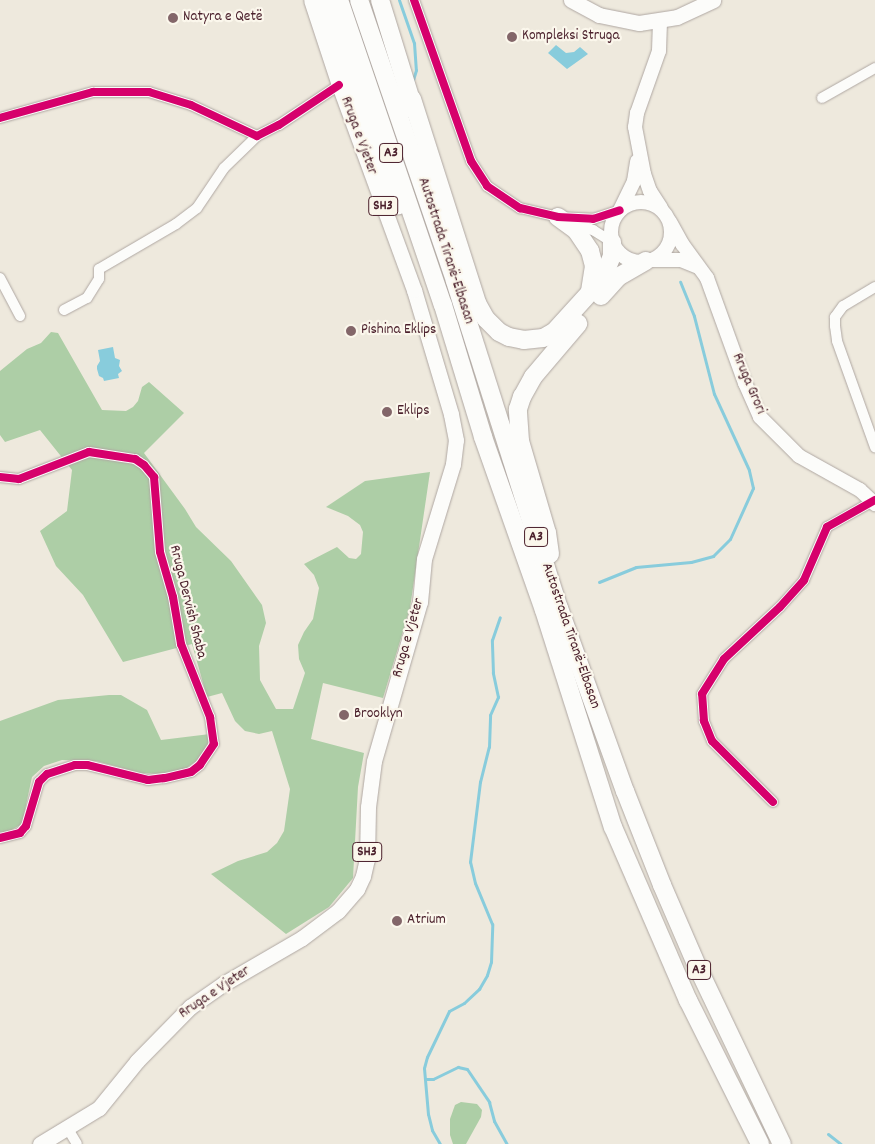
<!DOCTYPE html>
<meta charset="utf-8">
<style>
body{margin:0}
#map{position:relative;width:875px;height:1144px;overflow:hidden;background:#eee9dd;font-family:Dekko,sans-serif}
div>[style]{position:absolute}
.forest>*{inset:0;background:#adcea6}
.water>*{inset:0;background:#88ccdc}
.stream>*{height:3px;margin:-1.5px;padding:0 1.5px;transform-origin:1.5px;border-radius:1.5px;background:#88ccdc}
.roads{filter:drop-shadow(0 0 1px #afa7a2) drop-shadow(0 0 1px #afa7a2)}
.street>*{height:10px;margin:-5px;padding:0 5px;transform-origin:5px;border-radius:5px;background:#fcfcfa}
.secondary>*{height:14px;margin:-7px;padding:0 7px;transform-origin:7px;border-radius:7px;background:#fcfcfa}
.secondary>.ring{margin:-7px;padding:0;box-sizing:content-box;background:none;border:14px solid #fcfcfa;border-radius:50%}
.primary>*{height:15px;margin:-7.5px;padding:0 7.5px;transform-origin:7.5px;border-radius:7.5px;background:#fcfcfa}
.highway>*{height:18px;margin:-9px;padding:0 9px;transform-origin:9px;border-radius:9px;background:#fcfcfa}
.cycleway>*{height:8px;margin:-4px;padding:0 4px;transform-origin:4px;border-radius:4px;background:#d6006c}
.dots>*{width:14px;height:14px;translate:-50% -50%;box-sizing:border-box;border:2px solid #fbf7ec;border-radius:50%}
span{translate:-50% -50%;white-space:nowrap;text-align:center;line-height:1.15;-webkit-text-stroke:4.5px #fbf7ec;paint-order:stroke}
.shield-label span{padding:1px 4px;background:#fbf7ec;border:1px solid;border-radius:4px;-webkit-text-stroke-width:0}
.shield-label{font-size:14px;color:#4a1f2b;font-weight:700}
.poi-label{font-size:15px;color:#4a1f2b}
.left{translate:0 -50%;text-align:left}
.street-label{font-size:15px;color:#4a1f2b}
</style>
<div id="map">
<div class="forest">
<i style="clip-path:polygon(51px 332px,58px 333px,102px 410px,126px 411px,133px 407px,138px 401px,142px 387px,149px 382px,184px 413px,144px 453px,185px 509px,196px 527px,231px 561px,262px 605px,266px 623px,259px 646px,260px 680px,276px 709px,293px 709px,305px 673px,299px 659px,298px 645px,304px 632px,313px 619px,319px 588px,314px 575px,304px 564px,337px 547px,349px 558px,356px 559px,361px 554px,363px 532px,360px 525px,348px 516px,326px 507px,365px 481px,430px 472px,410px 608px,383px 698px,323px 683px,311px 739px,364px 753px,358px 787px,353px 878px,329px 907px,286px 934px,211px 874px,238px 861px,267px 852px,277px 843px,284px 831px,290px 789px,272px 731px,259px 734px,245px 731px,235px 721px,222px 693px,207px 697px,192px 644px,123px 662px,83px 595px,56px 566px,40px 531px,67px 511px,72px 470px,40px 430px,5px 442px,0 435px,0 371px,27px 349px,41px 343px)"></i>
<i style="clip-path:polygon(109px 695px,121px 695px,147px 710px,161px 740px,210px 734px,210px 745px,202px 757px,182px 771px,161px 774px,141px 773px,96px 761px,62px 760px,44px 766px,32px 777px,22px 824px,6px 833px,0 832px,0 721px,58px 700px)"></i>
<i style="clip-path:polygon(461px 1102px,477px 1104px,482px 1110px,481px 1117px,466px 1144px,453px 1144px,450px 1135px,450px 1119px,455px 1105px)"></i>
</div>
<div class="water">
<i style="clip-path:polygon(556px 45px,566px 53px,574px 52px,580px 47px,588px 54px,567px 69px,548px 53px)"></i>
<i style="clip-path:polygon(113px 347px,115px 358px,120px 360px,119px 366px,122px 371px,118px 374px,119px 378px,104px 381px,103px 378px,99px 376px,97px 369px,97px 366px,100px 361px,98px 350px)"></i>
</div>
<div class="stream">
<i style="left:399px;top:0;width:46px;rotate:70.8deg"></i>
<i style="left:414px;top:43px;width:27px;rotate:86deg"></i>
<i style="left:416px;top:70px;width:10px;rotate:107deg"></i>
<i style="left:599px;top:582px;width:40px;rotate:-22deg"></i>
<i style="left:636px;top:567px;width:55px;rotate:-5.2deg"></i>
<i style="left:691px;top:562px;width:23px;rotate:-15deg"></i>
<i style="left:713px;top:556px;width:24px;rotate:-45deg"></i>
<i style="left:730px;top:539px;width:56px;rotate:-65.7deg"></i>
<i style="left:753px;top:488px;width:18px;rotate:-103deg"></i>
<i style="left:749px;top:470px;width:84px;rotate:-114.7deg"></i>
<i style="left:714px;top:394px;width:81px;rotate:-104.4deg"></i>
<i style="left:694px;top:316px;width:37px;rotate:-112deg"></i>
<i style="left:425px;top:1079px;width:8px"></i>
<i style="left:433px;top:1079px;width:28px;rotate:-26deg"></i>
<i style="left:458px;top:1067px;width:9px;rotate:13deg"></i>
<i style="left:467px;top:1069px;width:40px;rotate:56deg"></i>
<i style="left:489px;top:1102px;width:20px;rotate:75deg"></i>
<i style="left:494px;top:1121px;width:26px;rotate:61deg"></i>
<i style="left:828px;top:1134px;width:16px;rotate:38deg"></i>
<i style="left:440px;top:1144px;width:16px;rotate:-120deg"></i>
<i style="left:432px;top:1130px;width:16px;rotate:-104deg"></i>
<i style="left:428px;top:1114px;width:46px;rotate:-95deg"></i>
<i style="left:424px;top:1068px;width:11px;rotate:-75deg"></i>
<i style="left:427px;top:1057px;width:51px;rotate:-64.4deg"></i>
<i style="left:449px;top:1011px;width:17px;rotate:-28deg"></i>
<i style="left:464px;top:1003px;width:21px;rotate:-43deg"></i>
<i style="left:479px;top:989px;width:16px;rotate:-60deg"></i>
<i style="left:487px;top:975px;width:14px;rotate:-73deg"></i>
<i style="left:491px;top:962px;width:38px;rotate:-88deg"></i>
<i style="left:492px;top:924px;width:44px;rotate:-112.5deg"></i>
<i style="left:475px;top:883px;width:22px;rotate:-103deg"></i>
<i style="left:470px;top:862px;width:81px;rotate:-82.9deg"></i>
<i style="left:480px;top:782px;width:36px;rotate:-76deg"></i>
<i style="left:489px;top:747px;width:32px;rotate:-88deg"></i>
<i style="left:490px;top:715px;width:20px;rotate:-66deg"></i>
<i style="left:498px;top:697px;width:25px;rotate:-102deg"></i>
<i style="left:493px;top:673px;width:33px;rotate:-92deg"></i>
<i style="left:492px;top:640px;width:24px;rotate:-71deg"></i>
</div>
<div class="roads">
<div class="street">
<i style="left:414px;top:0;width:171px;rotate:70.5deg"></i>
<i style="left:471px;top:161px;width:30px;rotate:57deg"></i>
<i style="left:487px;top:186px;width:40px;rotate:34deg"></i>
<i style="left:520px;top:208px;width:39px;rotate:13deg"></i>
<i style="left:558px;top:217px;width:35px;rotate:3deg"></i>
<i style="left:593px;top:219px;width:28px;rotate:-18deg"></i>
<i style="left:822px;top:98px;width:61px;rotate:-29.5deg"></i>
<i style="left:0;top:118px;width:97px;rotate:-15.6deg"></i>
<i style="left:93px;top:92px;width:56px"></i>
<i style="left:149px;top:92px;width:44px;rotate:17.2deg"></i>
<i style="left:191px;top:105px;width:73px;rotate:25.2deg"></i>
<i style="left:257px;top:136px;width:25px;rotate:-27deg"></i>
<i style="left:279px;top:125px;width:72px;rotate:-33.7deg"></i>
<i style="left:573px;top:222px;width:22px;rotate:22deg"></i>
<i style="left:593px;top:230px;width:22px;rotate:32deg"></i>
<i style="left:0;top:278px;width:43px;rotate:62.2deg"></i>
<i style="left:875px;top:287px;width:37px;rotate:149deg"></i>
<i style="left:843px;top:306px;width:14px;rotate:126deg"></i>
<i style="left:835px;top:317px;width:9px;rotate:90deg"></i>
<i style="left:835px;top:326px;width:15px;rotate:82deg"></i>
<i style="left:837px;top:341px;width:113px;rotate:70.3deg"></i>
<i style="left:64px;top:310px;width:26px;rotate:-28deg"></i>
<i style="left:87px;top:298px;width:22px;rotate:-58deg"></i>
<i style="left:99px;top:279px;width:10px;rotate:-90deg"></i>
<i style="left:99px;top:269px;width:89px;rotate:-30.3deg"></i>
<i style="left:176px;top:224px;width:26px;rotate:-37deg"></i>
<i style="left:197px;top:208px;width:48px;rotate:-56deg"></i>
<i style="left:224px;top:168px;width:46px;rotate:-44.1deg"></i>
<i style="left:0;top:477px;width:19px;rotate:6deg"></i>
<i style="left:19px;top:479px;width:75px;rotate:-21.1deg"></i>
<i style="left:89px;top:452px;width:47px;rotate:8.7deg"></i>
<i style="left:135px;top:459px;width:11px;rotate:34deg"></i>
<i style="left:144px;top:465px;width:16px;rotate:50deg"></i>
<i style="left:154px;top:477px;width:75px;rotate:85.4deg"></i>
<i style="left:160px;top:552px;width:47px;rotate:73.9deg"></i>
<i style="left:173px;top:597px;width:48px;rotate:80.3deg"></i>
<i style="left:181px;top:644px;width:79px;rotate:68.3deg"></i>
<i style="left:210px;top:717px;width:27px;rotate:82deg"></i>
<i style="left:214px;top:744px;width:25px;rotate:124deg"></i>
<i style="left:200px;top:765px;width:11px;rotate:142deg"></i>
<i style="left:191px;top:772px;width:28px;rotate:167deg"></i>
<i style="left:164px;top:778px;width:16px;rotate:173deg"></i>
<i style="left:148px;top:780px;width:63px;rotate:-166.2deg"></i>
<i style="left:87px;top:765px;width:12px;rotate:180deg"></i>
<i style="left:75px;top:765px;width:29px;rotate:162deg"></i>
<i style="left:47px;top:774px;width:11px;rotate:135deg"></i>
<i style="left:39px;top:782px;width:46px;rotate:106.5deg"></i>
<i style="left:26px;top:826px;width:9px;rotate:131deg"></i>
<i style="left:20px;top:833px;width:21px;rotate:166deg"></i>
<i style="left:773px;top:802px;width:86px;rotate:-135deg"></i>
<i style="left:712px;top:741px;width:22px;rotate:-112deg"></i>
<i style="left:704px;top:721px;width:27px;rotate:-94deg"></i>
<i style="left:702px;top:694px;width:41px;rotate:-57.8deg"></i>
<i style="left:724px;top:659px;width:76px;rotate:-42.9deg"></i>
<i style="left:780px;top:607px;width:36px;rotate:-48deg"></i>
<i style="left:804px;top:580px;width:58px;rotate:-66.5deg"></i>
<i style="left:827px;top:527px;width:55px;rotate:-29.4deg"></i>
<i style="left:68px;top:1129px;width:17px;rotate:59deg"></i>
</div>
<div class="secondary">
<i style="left:660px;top:22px;width:29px;rotate:92deg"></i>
<i style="left:659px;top:51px;width:66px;rotate:109.5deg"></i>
<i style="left:637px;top:113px;width:14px;rotate:98deg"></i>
<i style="left:635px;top:127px;width:48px;rotate:79.2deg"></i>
<i style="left:644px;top:174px;width:18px;rotate:71deg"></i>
<i style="left:650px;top:191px;width:20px;rotate:57deg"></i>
<i class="ring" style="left:611px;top:202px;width:46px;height:46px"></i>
<i style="left:620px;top:210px;width:32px;rotate:-64deg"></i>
<i style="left:634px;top:181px;width:20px;rotate:-81deg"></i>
<i style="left:670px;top:222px;width:26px;rotate:61deg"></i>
<i style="left:683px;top:245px;width:41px;rotate:54deg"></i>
<i style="left:707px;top:278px;width:112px;rotate:70.1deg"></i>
<i style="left:745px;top:383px;width:37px;rotate:66deg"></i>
<i style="left:760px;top:417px;width:55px;rotate:45deg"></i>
<i style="left:799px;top:456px;width:70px;rotate:29.1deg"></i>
<i style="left:860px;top:490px;width:21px;rotate:43deg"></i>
<i style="left:651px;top:260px;width:30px"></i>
<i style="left:681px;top:260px;width:18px;rotate:22deg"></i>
</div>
<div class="primary">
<i style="left:571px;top:0;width:32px;rotate:28deg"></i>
<i style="left:599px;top:15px;width:41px;rotate:11.3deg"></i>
<i style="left:639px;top:23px;width:38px;rotate:-9deg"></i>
<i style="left:677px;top:17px;width:40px;rotate:-25deg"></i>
<i style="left:40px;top:1144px;width:69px;rotate:-31.4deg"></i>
<i style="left:99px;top:1108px;width:60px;rotate:-51deg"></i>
<i style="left:137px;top:1061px;width:76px;rotate:-45.5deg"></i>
<i style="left:190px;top:1007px;width:40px;rotate:-34.9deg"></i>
<i style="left:223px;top:984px;width:91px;rotate:-30.2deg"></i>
<i style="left:302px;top:938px;width:45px;rotate:-36.9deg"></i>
<i style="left:338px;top:911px;width:29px;rotate:-49deg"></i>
<i style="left:357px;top:889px;width:14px;rotate:-65deg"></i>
<i style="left:363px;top:876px;width:17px;rotate:-77deg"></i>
<i style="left:367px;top:859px;width:52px;rotate:-88.9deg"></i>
<i style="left:368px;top:807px;width:46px;rotate:-82.6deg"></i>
<i style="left:374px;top:761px;width:166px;rotate:-73.9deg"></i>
<i style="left:420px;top:602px;width:43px;rotate:-84.7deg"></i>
<i style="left:424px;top:559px;width:99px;rotate:-73deg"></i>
<i style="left:453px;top:464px;width:24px;rotate:-83deg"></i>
<i style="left:456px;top:440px;width:26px;rotate:-101deg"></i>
<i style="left:451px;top:414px;width:129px;rotate:-106.6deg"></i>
<i style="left:414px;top:290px;width:218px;rotate:-110.1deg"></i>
<i style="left:339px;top:85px;width:89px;rotate:-108.2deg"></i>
</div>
<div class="highway">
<i style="left:323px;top:0;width:83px;rotate:72.4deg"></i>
<i style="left:348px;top:79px;width:136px;rotate:68.4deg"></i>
<i style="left:339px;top:0;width:322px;rotate:71.2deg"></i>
<i style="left:443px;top:305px;width:138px;rotate:73.1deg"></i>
<i style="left:483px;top:437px;width:183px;rotate:70.6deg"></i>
<i style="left:544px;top:610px;width:228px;rotate:72.4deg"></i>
<i style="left:613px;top:827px;width:189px;rotate:66.6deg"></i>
<i style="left:688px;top:1000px;width:161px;rotate:63.4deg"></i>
<i style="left:359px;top:0;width:297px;rotate:71.1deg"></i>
<i style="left:455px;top:281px;width:343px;rotate:72.4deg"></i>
<i style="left:559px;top:608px;width:195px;rotate:70.2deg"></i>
<i style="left:625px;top:791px;width:101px;rotate:68.5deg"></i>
<i style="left:662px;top:885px;width:90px;rotate:66.6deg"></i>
<i style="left:698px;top:968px;width:195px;rotate:64.5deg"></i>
<i style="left:380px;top:0;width:115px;rotate:72.8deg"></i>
<i style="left:412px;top:99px;width:214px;rotate:72.3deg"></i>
<i style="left:477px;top:303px;width:18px;rotate:61deg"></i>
<i style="left:486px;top:319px;width:18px;rotate:45deg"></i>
<i style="left:499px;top:332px;width:11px;rotate:27deg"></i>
<i style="left:509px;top:337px;width:15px;rotate:11deg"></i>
<i style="left:524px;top:340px;width:19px;rotate:-6deg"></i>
<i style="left:543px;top:338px;width:13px;rotate:-29deg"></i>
<i style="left:554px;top:332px;width:73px;rotate:-47.8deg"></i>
<i style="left:603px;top:278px;width:24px;rotate:-68deg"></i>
<i style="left:612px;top:256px;width:14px;rotate:-90deg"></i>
<i style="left:558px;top:217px;width:22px;rotate:36deg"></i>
<i style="left:576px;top:230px;width:25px;rotate:56deg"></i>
<i style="left:590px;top:251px;width:16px;rotate:75deg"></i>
<i style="left:594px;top:266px;width:26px;rotate:99deg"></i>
<i style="left:601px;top:296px;width:25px;rotate:-48deg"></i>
<i style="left:618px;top:277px;width:32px;rotate:-30deg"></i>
<i style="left:550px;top:554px;width:21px;rotate:-98deg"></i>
<i style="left:547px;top:533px;width:96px;rotate:-106.4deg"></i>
<i style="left:520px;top:441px;width:32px;rotate:-94deg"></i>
<i style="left:518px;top:409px;width:13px;rotate:-72deg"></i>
<i style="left:522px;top:397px;width:23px;rotate:-61deg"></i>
<i style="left:533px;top:377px;width:70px;rotate:-49.7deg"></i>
</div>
</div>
<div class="cycleway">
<i style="left:414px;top:0;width:171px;rotate:70.5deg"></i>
<i style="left:471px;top:161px;width:30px;rotate:57deg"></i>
<i style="left:487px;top:186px;width:40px;rotate:34deg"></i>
<i style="left:520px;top:208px;width:39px;rotate:13deg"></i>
<i style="left:558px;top:217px;width:35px;rotate:3deg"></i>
<i style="left:593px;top:219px;width:28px;rotate:-18deg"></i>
<i style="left:0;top:118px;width:97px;rotate:-15.6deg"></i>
<i style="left:93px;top:92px;width:56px"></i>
<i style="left:149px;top:92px;width:44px;rotate:17.2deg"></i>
<i style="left:191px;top:105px;width:73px;rotate:25.2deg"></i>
<i style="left:257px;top:136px;width:25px;rotate:-27deg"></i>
<i style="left:279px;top:125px;width:72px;rotate:-33.7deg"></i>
<i style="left:0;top:477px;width:19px;rotate:6deg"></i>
<i style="left:19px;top:479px;width:75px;rotate:-21.1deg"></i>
<i style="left:89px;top:452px;width:47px;rotate:8.7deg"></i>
<i style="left:135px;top:459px;width:11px;rotate:34deg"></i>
<i style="left:144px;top:465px;width:16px;rotate:50deg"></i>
<i style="left:154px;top:477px;width:75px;rotate:85.4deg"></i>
<i style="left:160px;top:552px;width:47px;rotate:73.9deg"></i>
<i style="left:173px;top:597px;width:48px;rotate:80.3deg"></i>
<i style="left:181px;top:644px;width:79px;rotate:68.3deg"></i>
<i style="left:210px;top:717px;width:27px;rotate:82deg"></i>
<i style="left:214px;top:744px;width:25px;rotate:124deg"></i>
<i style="left:200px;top:765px;width:11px;rotate:142deg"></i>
<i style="left:191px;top:772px;width:28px;rotate:167deg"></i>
<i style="left:164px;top:778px;width:16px;rotate:173deg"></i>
<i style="left:148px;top:780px;width:63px;rotate:-166.2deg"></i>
<i style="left:87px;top:765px;width:12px;rotate:180deg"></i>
<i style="left:75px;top:765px;width:29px;rotate:162deg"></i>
<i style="left:47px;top:774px;width:11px;rotate:135deg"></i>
<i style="left:39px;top:782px;width:46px;rotate:106.5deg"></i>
<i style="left:26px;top:826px;width:9px;rotate:131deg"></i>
<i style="left:20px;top:833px;width:21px;rotate:166deg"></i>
<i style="left:773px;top:802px;width:86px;rotate:-135deg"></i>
<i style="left:712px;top:741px;width:22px;rotate:-112deg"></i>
<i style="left:704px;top:721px;width:27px;rotate:-94deg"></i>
<i style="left:702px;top:694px;width:41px;rotate:-57.8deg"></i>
<i style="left:724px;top:659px;width:76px;rotate:-42.9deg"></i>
<i style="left:780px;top:607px;width:36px;rotate:-48deg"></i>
<i style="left:804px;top:580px;width:58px;rotate:-66.5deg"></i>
<i style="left:827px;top:527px;width:55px;rotate:-29.4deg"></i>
</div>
<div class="dots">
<i style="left:173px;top:18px;background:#836669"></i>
<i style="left:512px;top:37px;background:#836669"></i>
<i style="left:351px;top:331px;background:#836669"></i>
<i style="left:387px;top:412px;background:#836669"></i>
<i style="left:344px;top:715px;background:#836669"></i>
<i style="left:397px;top:921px;background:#836669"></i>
</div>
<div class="shield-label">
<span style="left:391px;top:153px">A3</span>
<span style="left:383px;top:206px">SH3</span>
<span style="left:536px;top:537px">A3</span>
<span style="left:367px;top:852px">SH3</span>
<span style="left:699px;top:970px">A3</span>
</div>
<div class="poi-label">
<span class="left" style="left:183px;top:18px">Natyra e Qetë</span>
<span class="left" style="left:522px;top:37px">Kompleksi Struga</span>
<span class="left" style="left:361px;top:331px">Pishina Eklips</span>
<span class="left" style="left:397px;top:412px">Eklips</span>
<span class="left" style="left:354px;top:715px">Brooklyn</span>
<span class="left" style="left:407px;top:921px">Atrium</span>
</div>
<div class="street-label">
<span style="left:358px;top:136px;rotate:70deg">Rruga e Vjeter</span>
<span style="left:445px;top:251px;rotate:72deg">Autostrada Tiranë-Elbasan</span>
<span style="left:748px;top:384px;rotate:67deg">Rruga Grori</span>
<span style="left:187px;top:602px;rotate:76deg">Rruga Dervish Shaba</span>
<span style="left:570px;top:636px;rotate:71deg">Autostrada Tiranë-Elbasan</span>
<span style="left:409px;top:638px;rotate:-74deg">Rruga e Vjeter</span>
<span style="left:215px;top:993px;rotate:-34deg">Rruga e Vjeter</span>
</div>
</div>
